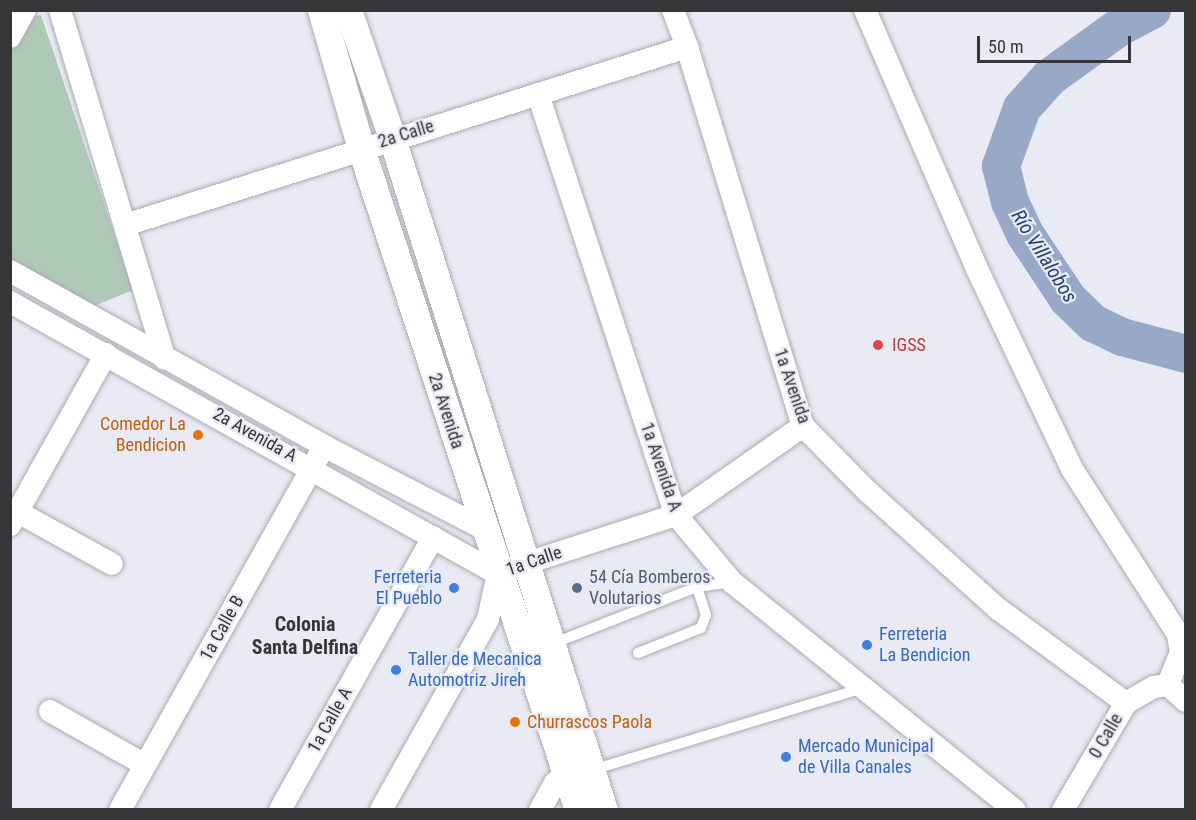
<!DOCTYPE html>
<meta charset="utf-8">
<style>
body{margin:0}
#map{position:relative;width:1196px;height:820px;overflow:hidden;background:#e9eaf3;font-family:"Roboto Condensed",sans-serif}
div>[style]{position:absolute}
.green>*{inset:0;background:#afc9b7}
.river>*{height:38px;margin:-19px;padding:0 19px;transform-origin:19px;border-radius:19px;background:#97a9c6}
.roads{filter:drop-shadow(0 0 2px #aaabb4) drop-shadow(0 0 2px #aaabb4)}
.service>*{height:10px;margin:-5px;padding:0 5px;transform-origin:5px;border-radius:5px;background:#fff}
.minor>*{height:22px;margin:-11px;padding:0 11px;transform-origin:11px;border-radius:11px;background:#fff}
.tertiary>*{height:27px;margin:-13.5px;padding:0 13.5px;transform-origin:13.5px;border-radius:13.5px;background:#fff}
.dots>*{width:16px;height:16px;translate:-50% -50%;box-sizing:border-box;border:3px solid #e9eaf3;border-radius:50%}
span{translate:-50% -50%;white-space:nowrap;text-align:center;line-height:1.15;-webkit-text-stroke:4.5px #e9eaf3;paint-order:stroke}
.street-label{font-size:18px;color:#363639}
.health-label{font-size:18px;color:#be3a42}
.left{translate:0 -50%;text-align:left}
.food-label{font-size:18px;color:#c56008}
.right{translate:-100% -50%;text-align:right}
.shop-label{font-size:18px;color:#366cbe}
.service-label{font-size:18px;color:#4e5e75}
.water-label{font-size:20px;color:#2a436c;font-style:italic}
.neighbourhood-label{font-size:20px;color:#363639;font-weight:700}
.frame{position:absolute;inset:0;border:12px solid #363639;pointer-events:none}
.scale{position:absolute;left:977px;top:36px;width:154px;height:27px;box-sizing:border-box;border:3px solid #363639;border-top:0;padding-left:8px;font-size:18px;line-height:21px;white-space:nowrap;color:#363639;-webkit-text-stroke:4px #e9eaf3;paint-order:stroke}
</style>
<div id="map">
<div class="green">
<i style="clip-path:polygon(41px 15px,133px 290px,82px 311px,11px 269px,11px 43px,23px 18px)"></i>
</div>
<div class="river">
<i style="left:1152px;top:10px;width:38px;rotate:152deg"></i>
<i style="left:1118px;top:28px;width:84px;rotate:144.2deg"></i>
<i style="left:1050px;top:77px;width:42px;rotate:132.1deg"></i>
<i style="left:1022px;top:108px;width:62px;rotate:109.9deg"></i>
<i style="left:1001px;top:166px;width:37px;rotate:76deg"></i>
<i style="left:1010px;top:202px;width:35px;rotate:65deg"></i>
<i style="left:1025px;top:234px;width:78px;rotate:56.5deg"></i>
<i style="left:1068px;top:299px;width:35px;rotate:44deg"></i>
<i style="left:1093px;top:323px;width:32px;rotate:26deg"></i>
<i style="left:1122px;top:337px;width:66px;rotate:14.9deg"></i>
</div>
<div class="roads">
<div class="service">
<i style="left:552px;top:644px;width:156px;rotate:-21.5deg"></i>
<i style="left:697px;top:587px;width:35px;rotate:-8deg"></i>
<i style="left:638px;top:653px;width:68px;rotate:-21.6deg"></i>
<i style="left:701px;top:628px;width:14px;rotate:-69deg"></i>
<i style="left:706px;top:615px;width:29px;rotate:-108deg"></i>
<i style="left:592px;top:770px;width:281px;rotate:-16.8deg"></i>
</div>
<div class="minor">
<i style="left:60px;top:10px;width:364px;rotate:73.3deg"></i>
<i style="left:673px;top:10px;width:40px;rotate:69deg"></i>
<i style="left:687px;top:47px;width:396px;rotate:73deg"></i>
<i style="left:803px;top:426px;width:91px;rotate:45.4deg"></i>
<i style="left:867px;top:491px;width:176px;rotate:42deg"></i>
<i style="left:998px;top:609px;width:159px;rotate:36.3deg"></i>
<i style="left:865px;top:10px;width:282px;rotate:66.6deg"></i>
<i style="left:977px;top:269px;width:221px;rotate:64.6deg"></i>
<i style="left:1072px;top:469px;width:196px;rotate:57.3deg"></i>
<i style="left:1178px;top:634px;width:18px;rotate:81deg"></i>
<i style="left:1181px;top:652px;width:35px;rotate:112deg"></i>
<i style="left:10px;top:37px;width:31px;rotate:-61deg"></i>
<i style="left:538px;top:94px;width:443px;rotate:71.9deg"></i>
<i style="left:676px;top:515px;width:87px;rotate:50.1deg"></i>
<i style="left:732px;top:582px;width:363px;rotate:38.9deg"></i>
<i style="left:125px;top:225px;width:590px;rotate:-17.57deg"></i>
<i style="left:10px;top:271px;width:359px;rotate:29.1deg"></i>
<i style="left:324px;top:446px;width:180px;rotate:27.4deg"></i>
<i style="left:10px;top:302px;width:559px;rotate:29.13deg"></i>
<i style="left:18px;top:512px;width:107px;rotate:29deg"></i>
<i style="left:10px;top:525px;width:196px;rotate:-60.7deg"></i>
<i style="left:511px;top:568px;width:173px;rotate:-17.8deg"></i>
<i style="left:676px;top:515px;width:155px;rotate:-35deg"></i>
<i style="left:1168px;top:685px;width:24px;rotate:42deg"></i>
<i style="left:50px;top:711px;width:109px;rotate:29.6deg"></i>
<i style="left:120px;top:810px;width:407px;rotate:-60.7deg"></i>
<i style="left:280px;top:810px;width:313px;rotate:-60.7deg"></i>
<i style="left:381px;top:810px;width:219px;rotate:-60.7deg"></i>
<i style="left:488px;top:619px;width:46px;rotate:-77.5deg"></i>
<i style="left:540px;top:810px;width:31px;rotate:-61deg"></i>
<i style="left:555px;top:783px;width:31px;rotate:-19deg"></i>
<i style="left:1063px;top:810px;width:124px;rotate:-59.5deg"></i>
<i style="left:1126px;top:703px;width:32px;rotate:-30deg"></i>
<i style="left:1154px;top:687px;width:14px;rotate:-8deg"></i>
</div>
<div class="tertiary">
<i style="left:321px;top:10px;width:145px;rotate:73.9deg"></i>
<i style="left:361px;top:149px;width:696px;rotate:71.83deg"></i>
<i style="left:348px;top:10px;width:135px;rotate:71deg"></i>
<i style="left:392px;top:138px;width:705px;rotate:72.49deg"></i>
</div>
</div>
<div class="dots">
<i style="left:878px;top:345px;background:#e0444e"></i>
<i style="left:198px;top:435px;background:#e8710a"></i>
<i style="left:454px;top:588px;background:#3f7fe0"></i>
<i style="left:577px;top:588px;background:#5c6f8a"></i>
<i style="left:867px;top:645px;background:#3f7fe0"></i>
<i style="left:396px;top:670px;background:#3f7fe0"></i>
<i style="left:515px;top:722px;background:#e8710a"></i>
<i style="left:786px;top:757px;background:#3f7fe0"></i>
</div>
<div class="street-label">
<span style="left:406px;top:134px;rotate:-17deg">2a Calle</span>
<span style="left:792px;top:386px;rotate:71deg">1a Avenida</span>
<span style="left:446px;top:411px;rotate:72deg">2a Avenida</span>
<span style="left:255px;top:435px;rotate:29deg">2a Avenida A</span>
<span style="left:661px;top:467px;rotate:71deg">1a Avenida A</span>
<span style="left:534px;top:561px;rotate:-19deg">1a Calle</span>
<span style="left:222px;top:628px;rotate:-61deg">1a Calle B</span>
<span style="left:330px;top:720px;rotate:-61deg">1a Calle A</span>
<span style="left:1106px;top:736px;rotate:-60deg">0 Calle</span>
</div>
<div class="health-label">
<span class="left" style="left:892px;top:345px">IGSS</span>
</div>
<div class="food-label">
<span class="right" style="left:186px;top:435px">Comedor La<br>Bendicion</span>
<span class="left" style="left:527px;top:722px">Churrascos Paola</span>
</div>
<div class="shop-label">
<span class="right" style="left:442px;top:588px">Ferreteria<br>El Pueblo</span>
<span class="left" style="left:879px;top:645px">Ferreteria<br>La Bendicion</span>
<span class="left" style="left:408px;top:670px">Taller de Mecanica<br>Automotriz Jireh</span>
<span class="left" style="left:798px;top:757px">Mercado Municipal<br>de Villa Canales</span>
</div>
<div class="service-label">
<span class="left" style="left:589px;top:588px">54 Cía Bomberos<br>Volutarios</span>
</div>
<div class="water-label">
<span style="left:1044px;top:256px;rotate:58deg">Río Villalobos</span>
</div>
<div class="neighbourhood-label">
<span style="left:305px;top:636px">Colonia<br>Santa Delfina</span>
</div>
<div class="frame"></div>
<div class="scale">50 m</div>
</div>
